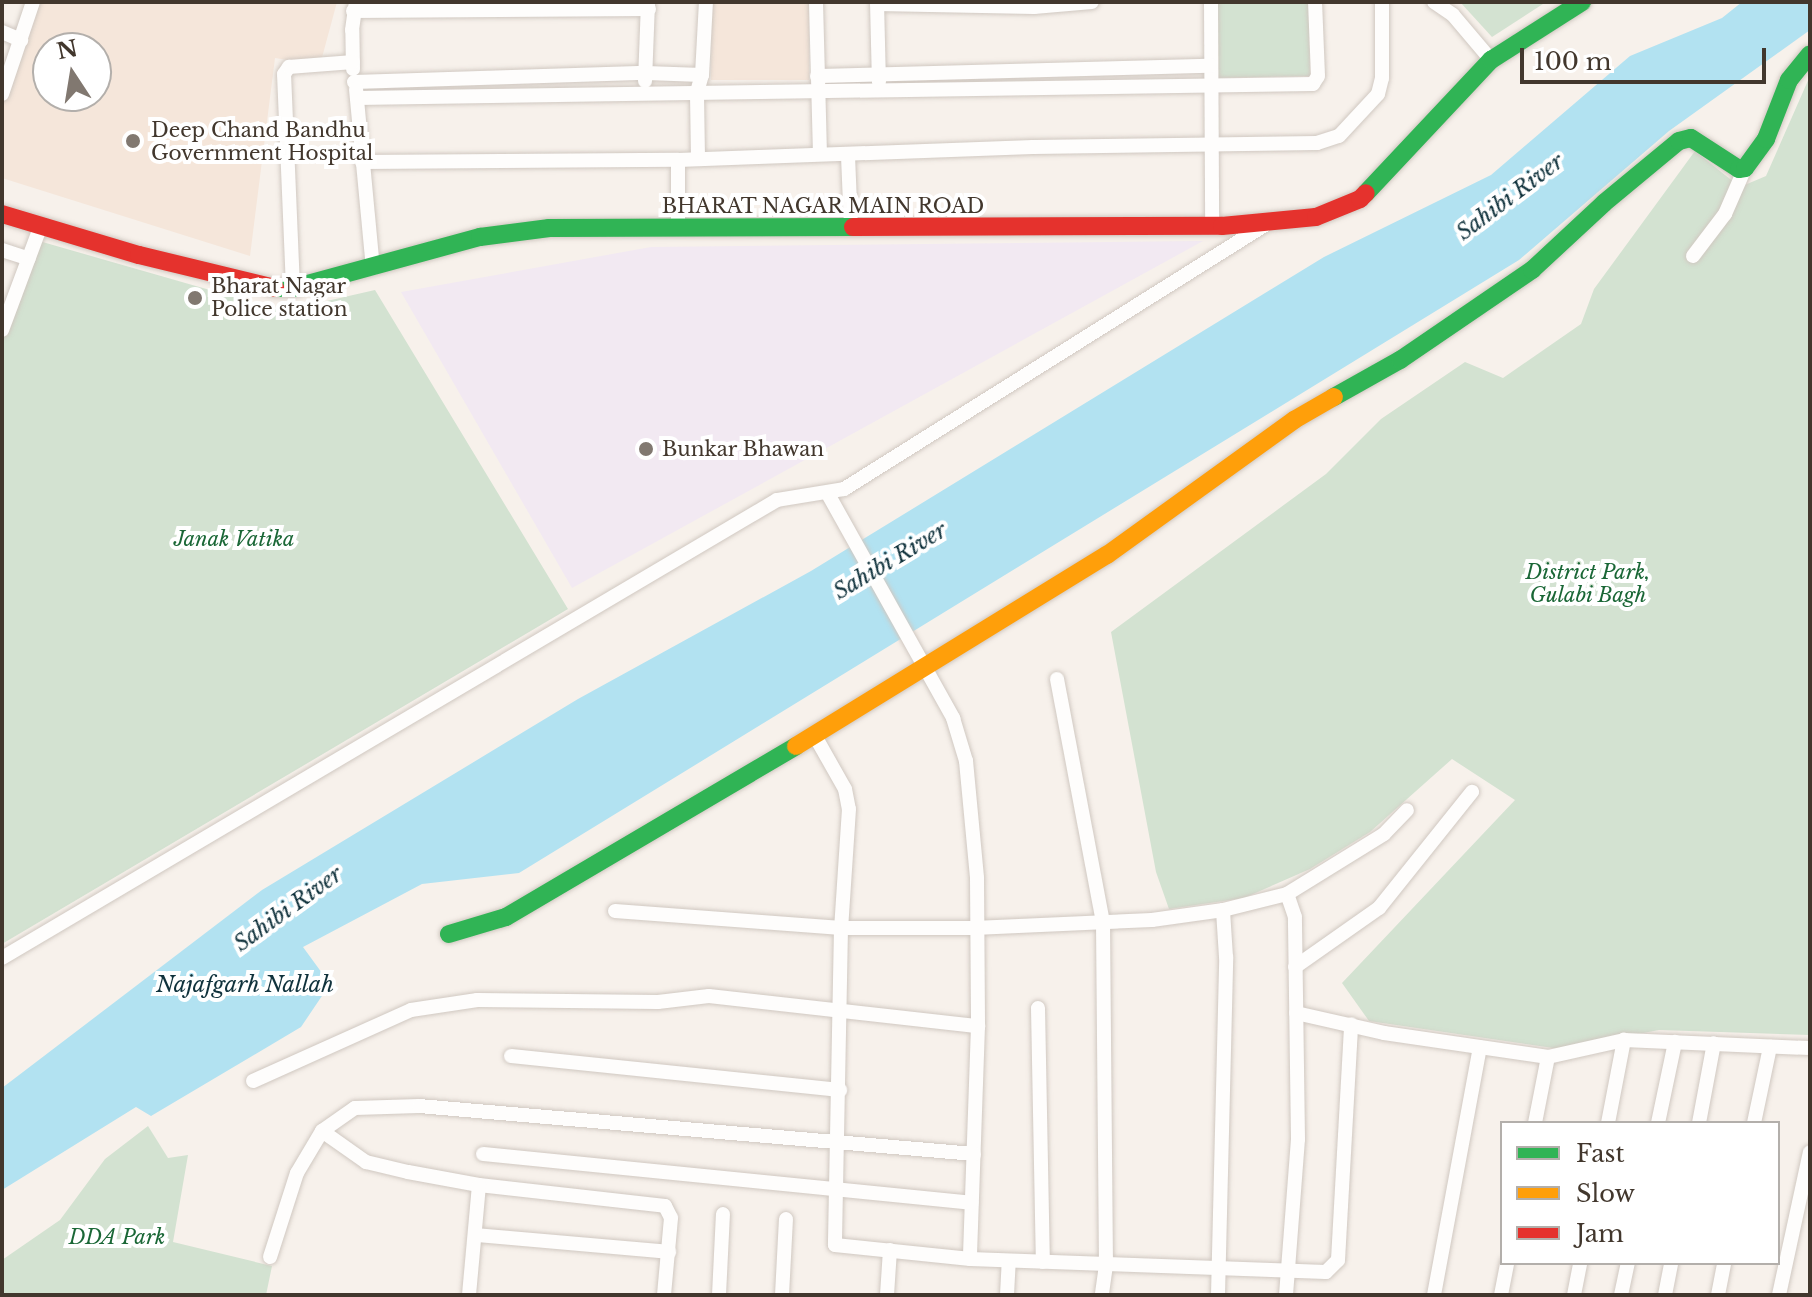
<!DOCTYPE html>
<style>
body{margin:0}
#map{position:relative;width:1812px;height:1297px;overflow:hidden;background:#f7f1eb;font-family:"Libre Baskerville",serif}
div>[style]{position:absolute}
.commercial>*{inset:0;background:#f2e9f2}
.built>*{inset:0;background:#f5e6da}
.green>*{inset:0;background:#d3e2d1}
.water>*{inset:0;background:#b2e2f1}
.roads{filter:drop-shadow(0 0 2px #d0c8c1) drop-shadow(0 0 2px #d0c8c1)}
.street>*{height:14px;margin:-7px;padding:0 7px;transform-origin:7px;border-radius:7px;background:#fefdfc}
.fast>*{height:18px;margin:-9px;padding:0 9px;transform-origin:9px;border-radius:9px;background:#30b455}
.slow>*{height:18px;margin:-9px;padding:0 9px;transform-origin:9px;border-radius:9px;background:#ff9f0a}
.jam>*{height:18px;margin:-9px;padding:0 9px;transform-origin:9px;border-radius:9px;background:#e5322d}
.dots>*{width:22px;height:22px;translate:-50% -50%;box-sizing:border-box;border:4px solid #fff;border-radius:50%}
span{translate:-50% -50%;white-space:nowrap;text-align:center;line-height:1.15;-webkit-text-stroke:8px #fff;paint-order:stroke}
.poi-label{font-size:20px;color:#42372d}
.left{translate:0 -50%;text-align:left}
.street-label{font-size:20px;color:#42372d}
.park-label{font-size:20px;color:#1a6736;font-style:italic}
.water-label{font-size:22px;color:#10323c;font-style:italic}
.frame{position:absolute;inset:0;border:4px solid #42372d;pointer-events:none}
.legend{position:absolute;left:1500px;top:1121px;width:280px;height:144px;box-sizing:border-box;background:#fff;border:2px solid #b3afab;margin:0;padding:10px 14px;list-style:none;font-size:24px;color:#42372d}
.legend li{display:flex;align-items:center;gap:16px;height:40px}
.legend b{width:40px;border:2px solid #b3afab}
.north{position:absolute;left:32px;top:32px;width:80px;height:80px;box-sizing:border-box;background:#fff;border:2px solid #b3afab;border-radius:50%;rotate:348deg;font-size:22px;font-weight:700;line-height:32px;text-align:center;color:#42372d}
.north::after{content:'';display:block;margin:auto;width:28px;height:36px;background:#817870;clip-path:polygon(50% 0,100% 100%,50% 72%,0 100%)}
.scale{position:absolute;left:1520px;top:48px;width:246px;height:36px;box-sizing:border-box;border:4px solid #42372d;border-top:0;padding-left:10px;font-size:24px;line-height:28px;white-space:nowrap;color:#42372d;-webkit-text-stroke:6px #fff;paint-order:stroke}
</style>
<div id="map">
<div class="commercial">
<i style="clip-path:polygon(1203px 241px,572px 588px,401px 292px,651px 247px)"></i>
</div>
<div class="built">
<i style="clip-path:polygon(evenodd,40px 2px,337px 2px,320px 65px,275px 58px,250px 256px,2px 178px,2px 105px,40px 2px,48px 48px,96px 48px,96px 96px,48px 96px,48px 48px)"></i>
<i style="clip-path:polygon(712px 2px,809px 2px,809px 80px,711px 80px)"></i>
</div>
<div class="green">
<i style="clip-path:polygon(1214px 2px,1309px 2px,1310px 76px,1215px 78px)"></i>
<i style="clip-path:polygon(1460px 2px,1546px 2px,1492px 37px)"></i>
<i style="clip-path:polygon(1810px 76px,1810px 1035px,1659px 1030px,1560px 1049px,1369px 1021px,1342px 983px,1515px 800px,1452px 759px,1370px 832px,1310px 869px,1244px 898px,1169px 909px,1156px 872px,1111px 632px,1326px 474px,1381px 419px,1465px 362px,1503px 378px,1581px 324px,1594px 289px,1695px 151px,1740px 187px,1766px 176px)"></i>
<i style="clip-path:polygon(39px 241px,283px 311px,375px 290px,568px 609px,2px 944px,2px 335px)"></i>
<i style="clip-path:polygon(148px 1126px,168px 1158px,188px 1155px,173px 1242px,272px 1266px,266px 1295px,2px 1295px,2px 1260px,60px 1220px,105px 1159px)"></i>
</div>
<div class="water">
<i style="clip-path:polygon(1742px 2px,1810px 2px,1810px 30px,1669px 131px,1519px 260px,519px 873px,422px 884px,303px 947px,330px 984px,301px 1027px,151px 1116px,136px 1107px,2px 1190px,2px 1088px,262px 890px,578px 699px,811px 571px,1324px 257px,1491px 175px,1630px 56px,1722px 18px)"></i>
</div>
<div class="roads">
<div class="street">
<i style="left:816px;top:2px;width:151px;rotate:88.5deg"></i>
<i style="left:877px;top:2px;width:80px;rotate:88.6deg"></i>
<i style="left:1211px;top:2px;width:224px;rotate:89.7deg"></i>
<i style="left:1434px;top:2px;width:23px;rotate:34deg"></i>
<i style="left:1453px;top:15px;width:59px;rotate:49.8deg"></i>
<i style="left:877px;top:4px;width:157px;rotate:1.1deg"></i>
<i style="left:1034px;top:7px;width:58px;rotate:-4.9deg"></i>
<i style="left:353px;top:11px;width:296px;rotate:-0.4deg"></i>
<i style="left:2px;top:32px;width:21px;rotate:23deg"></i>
<i style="left:353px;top:69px;width:39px;rotate:-91deg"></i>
<i style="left:352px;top:30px;width:28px;rotate:-82deg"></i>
<i style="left:817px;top:76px;width:394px;rotate:-1.5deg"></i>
<i style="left:645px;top:81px;width:79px;rotate:-87.8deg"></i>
<i style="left:354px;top:82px;width:292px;rotate:-1.8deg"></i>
<i style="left:646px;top:73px;width:56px;rotate:2deg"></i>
<i style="left:356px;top:89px;width:180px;rotate:84.6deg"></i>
<i style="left:2px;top:94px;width:97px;rotate:-71.4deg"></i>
<i style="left:357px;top:98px;width:956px;rotate:-0.84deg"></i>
<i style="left:1313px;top:84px;width:9px;rotate:-58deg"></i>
<i style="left:1318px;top:76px;width:74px;rotate:-92.3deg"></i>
<i style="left:848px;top:156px;width:72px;rotate:87.6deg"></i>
<i style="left:698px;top:158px;width:66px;rotate:-90.9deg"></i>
<i style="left:697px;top:92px;width:18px;rotate:-74deg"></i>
<i style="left:702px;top:75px;width:73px;rotate:-86.9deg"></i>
<i style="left:678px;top:160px;width:68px;rotate:90deg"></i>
<i style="left:362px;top:162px;width:316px;rotate:-0.4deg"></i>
<i style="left:678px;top:160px;width:355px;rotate:-2.1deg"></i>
<i style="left:1033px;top:147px;width:284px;rotate:-0.8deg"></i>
<i style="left:1317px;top:143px;width:23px;rotate:-18deg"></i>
<i style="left:1339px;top:136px;width:57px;rotate:-47.1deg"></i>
<i style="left:1378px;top:94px;width:16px;rotate:-76deg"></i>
<i style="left:1382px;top:78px;width:76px;rotate:-90deg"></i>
<i style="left:2px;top:250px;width:28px;rotate:18deg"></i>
<i style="left:1693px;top:256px;width:53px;rotate:-52.7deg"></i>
<i style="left:1725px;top:214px;width:50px;rotate:-66.5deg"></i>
<i style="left:293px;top:288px;width:214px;rotate:-92.4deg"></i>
<i style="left:284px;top:74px;width:9px;rotate:-54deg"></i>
<i style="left:289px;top:67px;width:64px;rotate:-4.5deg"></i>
<i style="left:2px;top:330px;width:112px;rotate:-69.6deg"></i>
<i style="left:828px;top:494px;width:257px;rotate:60.8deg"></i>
<i style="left:953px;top:718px;width:45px;rotate:73.2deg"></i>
<i style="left:966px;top:761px;width:118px;rotate:84.6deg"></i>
<i style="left:977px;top:878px;width:148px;rotate:89.6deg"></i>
<i style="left:978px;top:1026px;width:233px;rotate:92deg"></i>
<i style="left:1057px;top:679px;width:248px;rotate:79.3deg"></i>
<i style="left:1103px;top:923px;width:342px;rotate:89.5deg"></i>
<i style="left:1106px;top:1265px;width:30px;rotate:98deg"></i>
<i style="left:815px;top:736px;width:61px;rotate:60.5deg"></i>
<i style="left:845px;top:789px;width:20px;rotate:79deg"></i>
<i style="left:849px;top:809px;width:119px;rotate:93.8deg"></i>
<i style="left:841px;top:928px;width:317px;rotate:91.1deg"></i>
<i style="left:835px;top:1245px;width:136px;rotate:5.9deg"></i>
<i style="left:970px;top:1259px;width:356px;rotate:2.1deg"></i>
<i style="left:1326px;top:1272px;width:17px;rotate:-45deg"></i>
<i style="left:1338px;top:1260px;width:236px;rotate:-86.8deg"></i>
<i style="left:615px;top:911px;width:227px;rotate:4.3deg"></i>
<i style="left:841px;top:928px;width:133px"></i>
<i style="left:974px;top:928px;width:178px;rotate:-2.6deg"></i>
<i style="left:1152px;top:920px;width:72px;rotate:-8deg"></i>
<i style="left:1223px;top:910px;width:66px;rotate:-14deg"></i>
<i style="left:1287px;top:894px;width:114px;rotate:-31.7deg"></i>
<i style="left:1384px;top:834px;width:33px;rotate:-46deg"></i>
<i style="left:2px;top:958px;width:900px;rotate:-30.58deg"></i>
<i style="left:777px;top:500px;width:68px;rotate:-9.3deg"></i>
<i style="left:844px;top:489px;width:499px;rotate:-32.1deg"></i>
<i style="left:1295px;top:967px;width:103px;rotate:-35.1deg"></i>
<i style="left:1379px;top:908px;width:149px;rotate:-51.3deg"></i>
<i style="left:1038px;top:1008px;width:254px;rotate:88.9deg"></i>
<i style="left:1296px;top:1013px;width:90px;rotate:12.8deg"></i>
<i style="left:1384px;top:1033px;width:166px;rotate:8.3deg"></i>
<i style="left:1548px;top:1057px;width:78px;rotate:-12.6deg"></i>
<i style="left:1624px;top:1040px;width:186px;rotate:2.5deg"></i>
<i style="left:511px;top:1056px;width:331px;rotate:5.9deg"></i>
<i style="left:253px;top:1081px;width:173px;rotate:-24.2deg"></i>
<i style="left:411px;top:1010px;width:67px;rotate:-8.6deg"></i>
<i style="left:477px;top:1000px;width:181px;rotate:0.6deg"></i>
<i style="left:658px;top:1002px;width:51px;rotate:-6.7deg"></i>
<i style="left:709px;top:996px;width:271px;rotate:6.4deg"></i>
<i style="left:1535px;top:1123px;width:67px;rotate:-78.9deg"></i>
<i style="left:1608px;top:1123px;width:85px;rotate:-79.1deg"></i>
<i style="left:1658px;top:1123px;width:83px;rotate:-78.1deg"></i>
<i style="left:1699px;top:1123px;width:81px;rotate:-79.4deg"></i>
<i style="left:1754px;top:1123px;width:78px;rotate:-78.1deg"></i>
<i style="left:322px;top:1131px;width:54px;rotate:35.2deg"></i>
<i style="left:366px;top:1162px;width:43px;rotate:13.4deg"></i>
<i style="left:408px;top:1172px;width:72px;rotate:10.4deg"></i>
<i style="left:479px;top:1185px;width:187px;rotate:6.4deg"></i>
<i style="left:665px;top:1206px;width:13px;rotate:63deg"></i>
<i style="left:671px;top:1218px;width:77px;rotate:95.2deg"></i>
<i style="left:483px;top:1154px;width:491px;rotate:5.7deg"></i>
<i style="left:476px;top:1235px;width:194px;rotate:5deg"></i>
<i style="left:270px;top:1257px;width:88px;rotate:-72.2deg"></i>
<i style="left:297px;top:1173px;width:49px;rotate:-59.2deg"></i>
<i style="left:322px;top:1131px;width:40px;rotate:-34.9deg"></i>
<i style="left:355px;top:1108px;width:64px;rotate:-1.8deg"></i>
<i style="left:419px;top:1106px;width:557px;rotate:4.94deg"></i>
<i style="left:469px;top:1295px;width:110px;rotate:-84.8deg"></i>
<i style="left:719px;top:1295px;width:81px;rotate:-87.2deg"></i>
<i style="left:782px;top:1295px;width:76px;rotate:-87deg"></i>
<i style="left:887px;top:1295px;width:45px;rotate:-86.2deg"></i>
<i style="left:1007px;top:1295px;width:34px;rotate:-87deg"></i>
<i style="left:1218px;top:1295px;width:338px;rotate:-88.6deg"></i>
<i style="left:1226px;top:957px;width:47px;rotate:-93.7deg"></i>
<i style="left:1286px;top:1295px;width:156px;rotate:-85.6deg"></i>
<i style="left:1298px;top:1139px;width:222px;rotate:-90.8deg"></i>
<i style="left:1295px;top:917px;width:24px;rotate:-109deg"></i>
<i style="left:1434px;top:1295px;width:252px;rotate:-79.5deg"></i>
<i style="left:1501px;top:1295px;width:33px;rotate:-79deg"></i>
<i style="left:1574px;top:1295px;width:33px;rotate:-79deg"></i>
<i style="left:1621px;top:1295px;width:33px;rotate:-78deg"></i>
<i style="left:1665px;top:1295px;width:33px;rotate:-79deg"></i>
<i style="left:1718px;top:1295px;width:33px;rotate:-79deg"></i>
<i style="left:1779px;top:1295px;width:146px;rotate:-77.8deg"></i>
</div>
<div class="fast">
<i style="left:1366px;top:193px;width:183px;rotate:-46.8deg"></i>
<i style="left:1491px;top:60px;width:108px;rotate:-32.5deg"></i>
<i style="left:275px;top:288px;width:18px"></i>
<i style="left:293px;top:288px;width:194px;rotate:-15.3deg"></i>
<i style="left:480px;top:237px;width:70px;rotate:-7.4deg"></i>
<i style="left:549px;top:228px;width:304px;rotate:-0.2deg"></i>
<i style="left:1334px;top:397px;width:76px;rotate:-29.3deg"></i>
<i style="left:1400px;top:360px;width:160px;rotate:-34.3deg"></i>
<i style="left:1532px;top:270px;width:98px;rotate:-42.9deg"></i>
<i style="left:1604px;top:203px;width:97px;rotate:-39.6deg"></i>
<i style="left:1679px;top:141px;width:12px;rotate:-14deg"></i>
<i style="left:1691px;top:138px;width:57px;rotate:32.9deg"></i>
<i style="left:1739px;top:169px;width:6px;rotate:-9deg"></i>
<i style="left:1745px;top:168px;width:36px;rotate:-54deg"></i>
<i style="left:1766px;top:139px;width:63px;rotate:-68.7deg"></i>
<i style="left:1789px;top:80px;width:33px;rotate:-51deg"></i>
<i style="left:449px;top:934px;width:59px;rotate:-16.6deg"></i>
<i style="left:506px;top:917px;width:337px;rotate:-30.5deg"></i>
</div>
<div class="slow">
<i style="left:796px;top:746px;width:365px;rotate:-31.6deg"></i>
<i style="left:1107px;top:555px;width:231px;rotate:-35.8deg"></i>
<i style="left:1294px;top:420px;width:46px;rotate:-29.9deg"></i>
</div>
<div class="jam">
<i style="left:2px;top:214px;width:143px;rotate:16.7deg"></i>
<i style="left:139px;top:255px;width:140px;rotate:13.6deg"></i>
<i style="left:853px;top:227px;width:369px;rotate:-0.2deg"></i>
<i style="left:1222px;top:226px;width:94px;rotate:-5.5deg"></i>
<i style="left:1316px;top:217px;width:48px;rotate:-22.2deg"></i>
<i style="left:1360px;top:199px;width:8px;rotate:-45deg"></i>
</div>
</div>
<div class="dots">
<i style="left:133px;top:141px;background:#817870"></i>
<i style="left:195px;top:298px;background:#817870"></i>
<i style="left:646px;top:449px;background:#817870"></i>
</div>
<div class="poi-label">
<span class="left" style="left:151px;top:142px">Deep Chand Bandhu<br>Government Hospital</span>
<span class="left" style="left:211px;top:298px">Bharat Nagar<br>Police station</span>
<span class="left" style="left:662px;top:449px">Bunkar Bhawan</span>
</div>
<div class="street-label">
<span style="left:823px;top:206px">BHARAT NAGAR MAIN ROAD</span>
</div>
<div class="park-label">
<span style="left:234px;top:539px">Janak Vatika</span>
<span style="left:1588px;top:584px">District Park,<br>Gulabi Bagh</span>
<span style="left:117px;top:1237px">DDA Park</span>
</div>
<div class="water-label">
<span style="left:1510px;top:197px;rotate:-37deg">Sahibi River</span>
<span style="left:890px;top:561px;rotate:-31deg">Sahibi River</span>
<span style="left:288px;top:909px;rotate:-36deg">Sahibi River</span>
<span style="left:245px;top:985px">Najafgarh Nallah</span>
</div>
<div class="frame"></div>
<ul class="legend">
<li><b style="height:10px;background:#30b455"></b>Fast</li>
<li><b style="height:10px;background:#ff9f0a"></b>Slow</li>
<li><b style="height:10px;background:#e5322d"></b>Jam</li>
</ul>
<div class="north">N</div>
<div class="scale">100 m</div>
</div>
